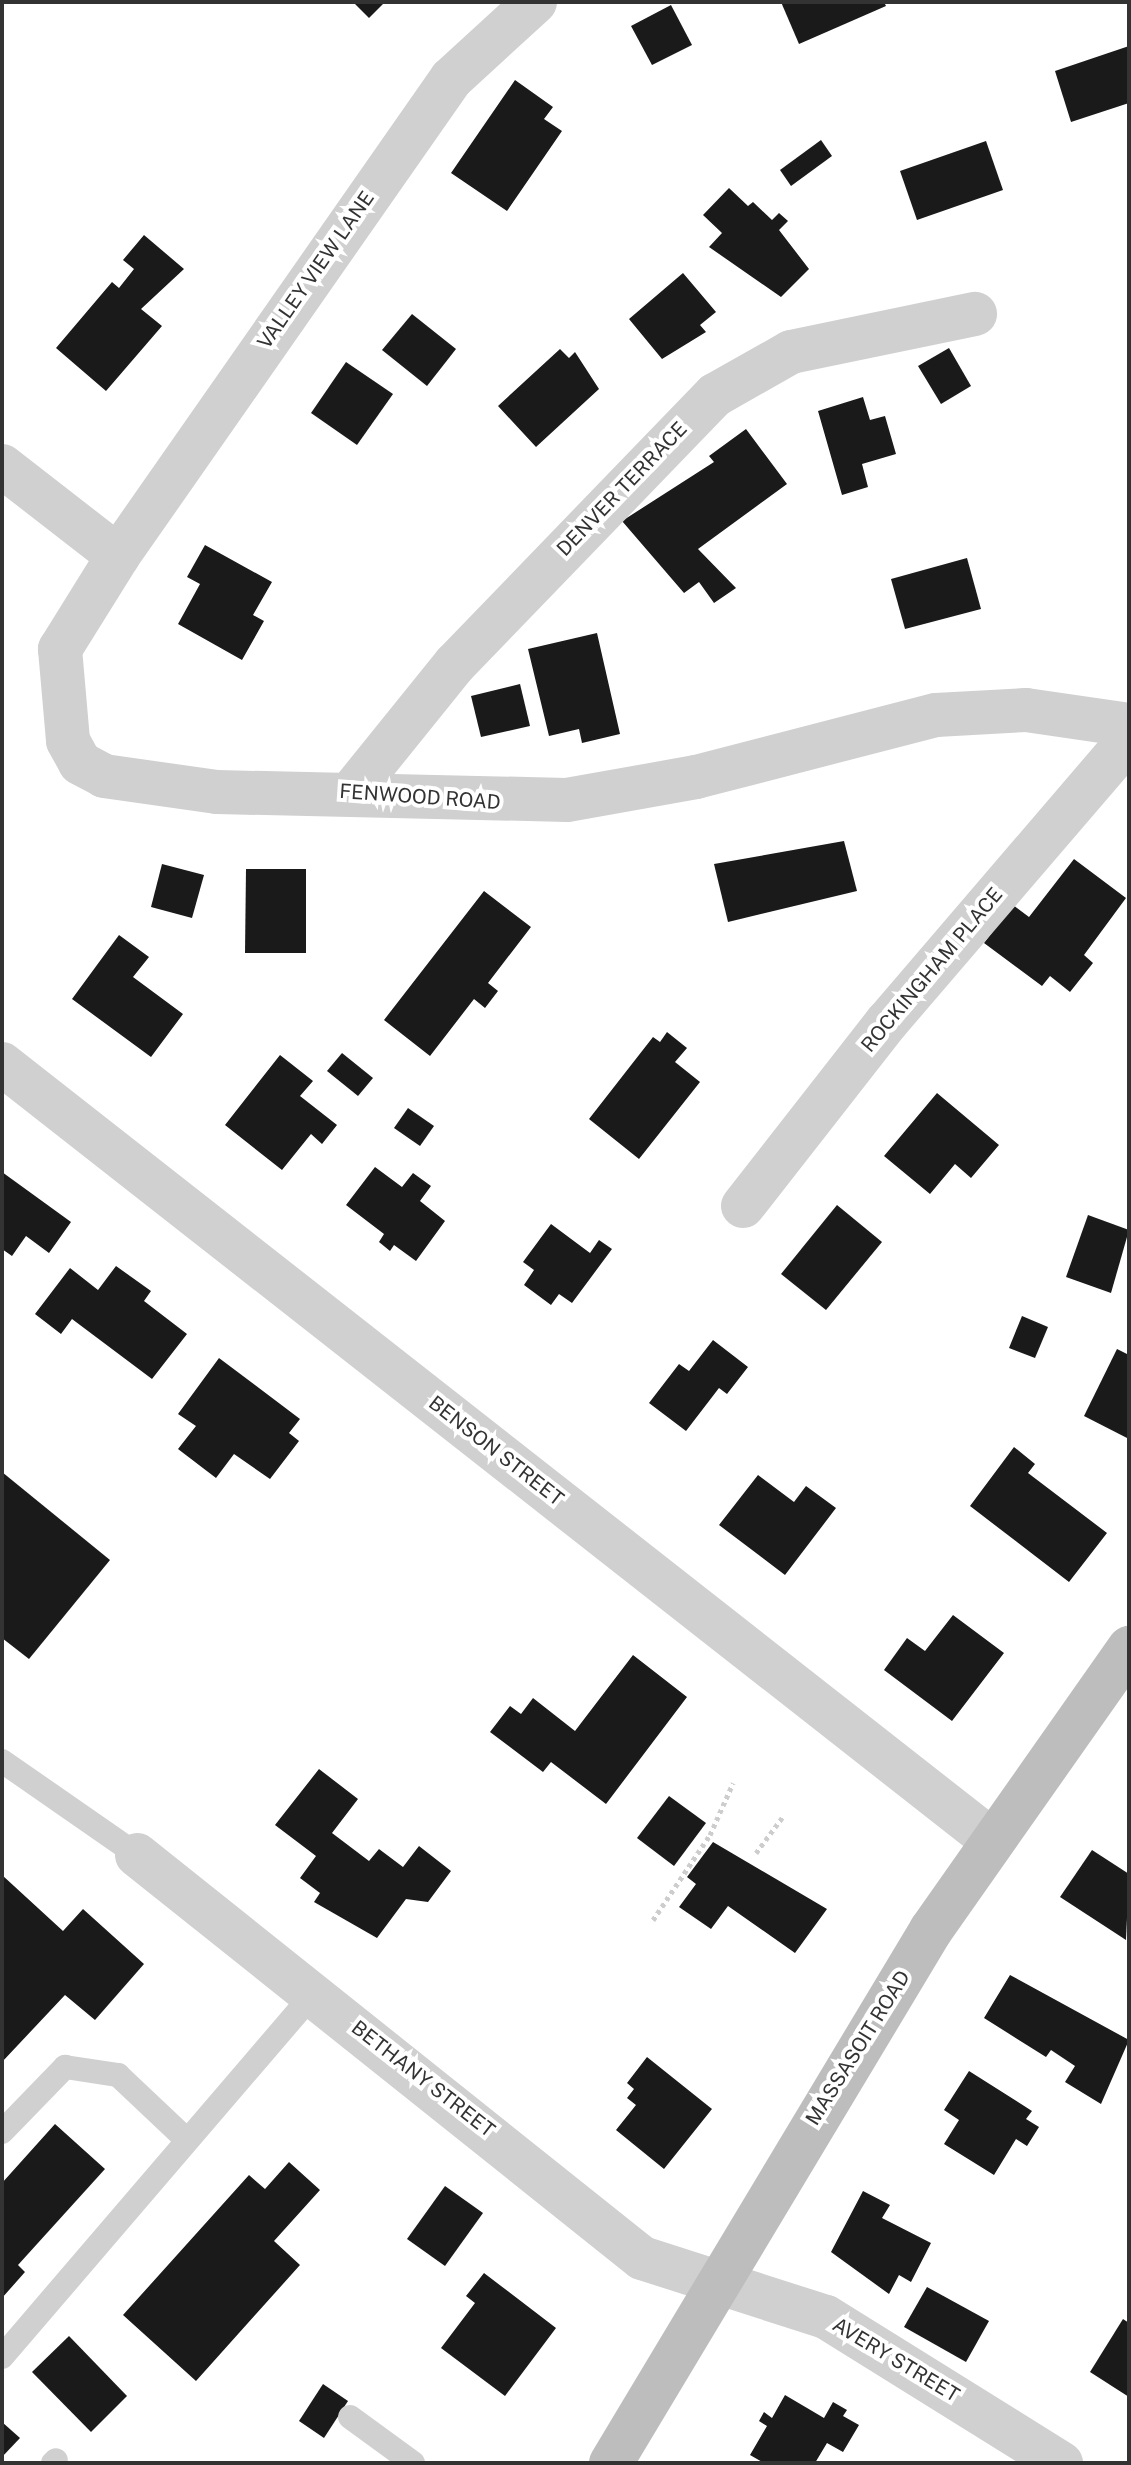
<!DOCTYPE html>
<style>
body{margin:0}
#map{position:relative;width:1131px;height:2465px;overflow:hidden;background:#fff;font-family:"Public Sans",sans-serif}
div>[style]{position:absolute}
.building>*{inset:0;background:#1a1a1a}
.path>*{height:5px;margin-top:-2.5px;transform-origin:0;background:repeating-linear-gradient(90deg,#cdcdcd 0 4px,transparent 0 8px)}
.service>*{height:24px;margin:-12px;padding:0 12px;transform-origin:12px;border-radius:12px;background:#d0d0d0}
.minor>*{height:44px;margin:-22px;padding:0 22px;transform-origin:22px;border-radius:22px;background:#d0d0d0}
.secondary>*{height:44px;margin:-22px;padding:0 22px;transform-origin:22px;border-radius:22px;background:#bdbdbd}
span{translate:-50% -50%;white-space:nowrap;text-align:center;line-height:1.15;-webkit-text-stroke:8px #fff;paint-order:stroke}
.street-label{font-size:20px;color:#333}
.frame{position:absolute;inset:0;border:4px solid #333;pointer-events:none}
</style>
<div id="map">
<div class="building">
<i style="clip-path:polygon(353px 2px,385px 2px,369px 18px)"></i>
<i style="clip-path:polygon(781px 2px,884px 2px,886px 6px,799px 44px)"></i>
<i style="clip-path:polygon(671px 5px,692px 45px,652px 65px,631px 26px)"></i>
<i style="clip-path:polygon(1129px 46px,1129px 103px,1071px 122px,1055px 71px)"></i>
<i style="clip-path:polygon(515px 80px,553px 107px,544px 119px,562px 131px,507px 211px,451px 173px)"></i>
<i style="clip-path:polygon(821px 140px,832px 156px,791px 186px,780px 170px)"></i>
<i style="clip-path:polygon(986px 141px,1003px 190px,917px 220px,900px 171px)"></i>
<i style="clip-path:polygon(729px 188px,748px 206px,753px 202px,772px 220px,779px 213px,788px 221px,779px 230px,809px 269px,781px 297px,709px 247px,722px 233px,703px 215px)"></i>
<i style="clip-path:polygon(144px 235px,184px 269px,141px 309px,162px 326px,106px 391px,56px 348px,112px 282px,119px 288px,134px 269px,123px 260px)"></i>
<i style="clip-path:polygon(683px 273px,716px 312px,700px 325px,706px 332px,662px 359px,629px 319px)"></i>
<i style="clip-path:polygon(412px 314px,456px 349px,427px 386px,382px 350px)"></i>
<i style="clip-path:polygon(949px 348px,971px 386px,941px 404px,918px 366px)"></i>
<i style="clip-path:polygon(560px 349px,569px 358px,575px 352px,599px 389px,536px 447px,498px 406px)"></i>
<i style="clip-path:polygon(346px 362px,393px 394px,357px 445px,311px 413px)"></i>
<i style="clip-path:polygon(863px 397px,870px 420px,885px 416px,896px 454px,862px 464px,868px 487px,842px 495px,818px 411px)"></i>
<i style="clip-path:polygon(746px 429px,787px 484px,698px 549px,736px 588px,714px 603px,699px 582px,684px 593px,622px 521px,714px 462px,709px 456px)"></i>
<i style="clip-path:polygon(205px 545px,272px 582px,253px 615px,264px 621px,242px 660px,178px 624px,200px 584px,187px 577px)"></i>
<i style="clip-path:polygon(967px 558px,981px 609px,905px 629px,891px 579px)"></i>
<i style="clip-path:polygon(597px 633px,620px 734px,582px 743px,579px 729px,549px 736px,528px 649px)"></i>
<i style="clip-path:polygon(520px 684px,530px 726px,481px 737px,471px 696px)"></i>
<i style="clip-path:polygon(844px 841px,857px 891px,728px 922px,714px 864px)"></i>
<i style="clip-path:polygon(1074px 859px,1126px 898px,1084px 955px,1093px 963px,1070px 992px,1050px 976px,1042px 986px,984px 943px,1013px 905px,1029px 917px)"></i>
<i style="clip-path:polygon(162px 864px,204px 875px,192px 918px,151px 907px)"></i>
<i style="clip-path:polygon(246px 869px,306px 869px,306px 953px,245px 953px)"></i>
<i style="clip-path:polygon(484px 891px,531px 927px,488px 983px,498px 991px,485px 1008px,474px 999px,430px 1056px,384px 1020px)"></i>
<i style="clip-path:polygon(119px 935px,149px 957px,133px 977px,183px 1014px,151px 1057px,72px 999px)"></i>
<i style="clip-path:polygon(667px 1032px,687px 1048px,675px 1062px,700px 1082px,639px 1159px,589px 1119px,653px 1037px,660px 1042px)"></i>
<i style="clip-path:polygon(342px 1053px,373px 1078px,358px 1096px,327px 1071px)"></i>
<i style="clip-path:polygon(280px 1055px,313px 1081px,300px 1096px,337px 1125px,322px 1144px,311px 1134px,282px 1170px,225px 1125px)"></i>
<i style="clip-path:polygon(937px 1093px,999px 1145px,971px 1178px,955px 1164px,930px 1194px,884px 1156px)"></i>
<i style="clip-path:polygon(408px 1108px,434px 1126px,420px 1146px,394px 1128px)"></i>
<i style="clip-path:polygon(375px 1167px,402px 1187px,413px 1173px,431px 1186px,420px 1201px,445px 1221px,416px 1261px,394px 1245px,390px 1251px,379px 1242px,384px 1234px,346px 1205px)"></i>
<i style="clip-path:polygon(2px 1172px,71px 1222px,49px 1253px,26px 1236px,12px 1256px,2px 1249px)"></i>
<i style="clip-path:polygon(837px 1205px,882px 1242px,826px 1310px,781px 1274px)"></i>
<i style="clip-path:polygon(1088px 1215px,1129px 1230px,1111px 1293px,1066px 1277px)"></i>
<i style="clip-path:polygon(551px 1224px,590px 1253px,599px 1240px,612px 1249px,572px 1303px,559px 1294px,551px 1305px,524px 1285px,534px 1270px,523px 1262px)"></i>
<i style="clip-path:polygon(116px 1266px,151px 1291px,144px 1301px,187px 1334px,152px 1379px,72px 1319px,61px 1334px,35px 1314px,70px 1268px,98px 1290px)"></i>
<i style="clip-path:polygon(1022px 1316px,1048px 1327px,1035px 1358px,1009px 1348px)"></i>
<i style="clip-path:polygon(713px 1340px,748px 1367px,727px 1394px,719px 1388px,686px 1431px,649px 1403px,679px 1364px,689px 1371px)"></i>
<i style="clip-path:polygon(1117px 1349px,1129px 1355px,1129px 1439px,1084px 1416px)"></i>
<i style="clip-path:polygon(219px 1358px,300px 1419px,289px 1433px,299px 1441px,270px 1479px,234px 1454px,216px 1478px,178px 1449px,196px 1426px,178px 1414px)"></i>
<i style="clip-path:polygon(1014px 1447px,1035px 1464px,1028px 1473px,1107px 1533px,1069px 1582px,970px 1506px)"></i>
<i style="clip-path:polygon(2px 1472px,110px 1560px,29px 1659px,2px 1638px)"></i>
<i style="clip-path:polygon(758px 1475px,794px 1502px,806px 1486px,836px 1508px,785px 1575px,719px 1525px)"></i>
<i style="clip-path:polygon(953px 1615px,1004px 1653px,952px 1721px,884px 1670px,907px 1638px,925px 1651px)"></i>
<i style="clip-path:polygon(633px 1655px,687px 1697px,606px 1804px,551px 1762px,543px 1772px,490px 1732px,510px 1706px,521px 1714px,533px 1698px,575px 1731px)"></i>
<i style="clip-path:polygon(319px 1769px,358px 1799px,332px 1833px,369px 1861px,379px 1849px,403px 1867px,419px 1846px,451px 1871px,428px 1902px,406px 1899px,377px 1938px,314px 1902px,320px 1893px,300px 1878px,316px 1856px,275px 1825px)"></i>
<i style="clip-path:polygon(669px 1796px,706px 1823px,674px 1866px,637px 1838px)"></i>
<i style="clip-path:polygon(713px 1842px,827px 1909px,795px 1953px,728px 1906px,711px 1929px,679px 1907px,696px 1884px,687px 1877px)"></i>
<i style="clip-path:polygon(1092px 1850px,1129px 1874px,1126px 1940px,1060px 1897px)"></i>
<i style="clip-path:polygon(2px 1875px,63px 1931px,83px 1909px,144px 1964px,95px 2020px,65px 1995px,2px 2062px)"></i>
<i style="clip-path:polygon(1010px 1975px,1129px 2040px,1101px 2104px,1065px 2082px,1075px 2066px,1051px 2050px,1046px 2057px,984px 2018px)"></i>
<i style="clip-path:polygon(647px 2057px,712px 2109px,664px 2169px,616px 2130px,636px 2105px,627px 2098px,634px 2089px,627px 2083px)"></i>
<i style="clip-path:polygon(969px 2071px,1032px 2111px,1026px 2119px,1039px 2127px,1027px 2146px,1016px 2139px,994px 2175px,944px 2144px,959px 2120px,944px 2110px)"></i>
<i style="clip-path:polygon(55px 2124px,105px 2169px,18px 2265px,25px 2272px,2px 2298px,2px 2183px)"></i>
<i style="clip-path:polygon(289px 2162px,320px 2190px,274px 2241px,300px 2265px,196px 2381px,123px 2315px,249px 2175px,265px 2189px)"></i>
<i style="clip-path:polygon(445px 2186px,483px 2213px,445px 2266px,407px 2239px)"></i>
<i style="clip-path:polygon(863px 2191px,890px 2205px,882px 2218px,931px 2243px,911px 2282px,899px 2275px,889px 2294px,831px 2252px)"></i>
<i style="clip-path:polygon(484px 2273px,556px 2328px,505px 2396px,441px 2348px,475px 2303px,466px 2296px)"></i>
<i style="clip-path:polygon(927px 2287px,989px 2321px,966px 2362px,904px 2327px)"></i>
<i style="clip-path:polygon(1123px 2319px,1129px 2323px,1129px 2397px,1090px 2372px)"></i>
<i style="clip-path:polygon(69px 2336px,127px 2396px,91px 2432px,32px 2372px)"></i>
<i style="clip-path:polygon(323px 2384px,348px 2401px,324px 2438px,299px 2421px)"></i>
<i style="clip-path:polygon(785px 2395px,824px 2418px,833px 2402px,847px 2410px,843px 2416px,859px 2425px,843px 2452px,827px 2443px,815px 2463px,764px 2463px,750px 2455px,767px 2426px,759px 2421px,764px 2412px,772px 2418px)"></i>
<i style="clip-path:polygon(2px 2422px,20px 2438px,2px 2457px)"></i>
</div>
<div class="path">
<i style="left:756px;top:1853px;width:47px;rotate:-53.6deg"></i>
<i style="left:653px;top:1920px;width:102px;rotate:-56.2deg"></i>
<i style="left:710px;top:1835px;width:57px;rotate:-66.1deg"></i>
</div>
<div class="service">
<i style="left:2px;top:1761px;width:165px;rotate:34.8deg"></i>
<i style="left:2px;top:2132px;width:91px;rotate:-45.9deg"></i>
<i style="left:65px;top:2067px;width:54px;rotate:8.6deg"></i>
<i style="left:118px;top:2075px;width:95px;rotate:43.3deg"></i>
<i style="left:2px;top:2357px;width:478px;rotate:-49.4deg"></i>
<i style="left:350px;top:2417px;width:78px;rotate:36.1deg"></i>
<i style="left:53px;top:2463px;width:4px;rotate:-45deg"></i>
</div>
<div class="minor">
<i style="left:2px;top:466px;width:147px;rotate:37.8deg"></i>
<i style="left:118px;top:556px;width:110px;rotate:121.9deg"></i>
<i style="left:60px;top:649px;width:92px;rotate:85deg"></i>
<i style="left:68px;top:741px;width:25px;rotate:61deg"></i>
<i style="left:80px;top:763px;width:27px;rotate:28deg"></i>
<i style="left:104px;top:776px;width:114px;rotate:8.1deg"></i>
<i style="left:217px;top:792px;width:350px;rotate:1.3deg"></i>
<i style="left:567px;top:800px;width:131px;rotate:-10.1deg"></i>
<i style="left:696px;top:777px;width:248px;rotate:-14.5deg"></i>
<i style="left:936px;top:715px;width:90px;rotate:-3.2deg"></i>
<i style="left:1026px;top:710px;width:104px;rotate:8.3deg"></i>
<i style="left:118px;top:556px;width:582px;rotate:-55.08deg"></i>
<i style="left:451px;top:79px;width:114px;rotate:-42.5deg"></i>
<i style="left:350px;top:794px;width:167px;rotate:-51.1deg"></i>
<i style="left:455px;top:664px;width:374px;rotate:-46deg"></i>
<i style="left:715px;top:395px;width:87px;rotate:-29.5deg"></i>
<i style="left:791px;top:352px;width:188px;rotate:-11.7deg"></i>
<i style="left:2px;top:1064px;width:1256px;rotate:38.11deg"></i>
<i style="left:743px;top:1206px;width:234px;rotate:-52deg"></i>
<i style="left:887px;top:1022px;width:372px;rotate:-49.4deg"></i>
<i style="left:137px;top:1855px;width:646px;rotate:38.59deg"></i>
<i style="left:642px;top:2258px;width:193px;rotate:17.8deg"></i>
<i style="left:826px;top:2317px;width:277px;rotate:31.9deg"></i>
</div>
<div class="secondary">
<i style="left:611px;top:2463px;width:622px;rotate:-59.02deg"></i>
<i style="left:931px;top:1930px;width:345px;rotate:-54.9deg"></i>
</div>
<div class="street-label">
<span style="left:316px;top:270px;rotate:-55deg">VALLEY VIEW LANE</span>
<span style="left:622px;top:489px;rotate:-46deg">DENVER TERRACE</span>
<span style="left:420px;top:797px;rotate:4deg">FENWOOD ROAD</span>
<span style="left:932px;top:970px;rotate:-50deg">ROCKINGHAM PLACE</span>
<span style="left:496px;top:1451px;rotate:38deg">BENSON STREET</span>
<span style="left:858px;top:2048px;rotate:-58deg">MASSASOIT ROAD</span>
<span style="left:423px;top:2079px;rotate:38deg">BETHANY STREET</span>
<span style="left:896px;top:2360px;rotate:31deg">AVERY STREET</span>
</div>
<div class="frame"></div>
</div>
